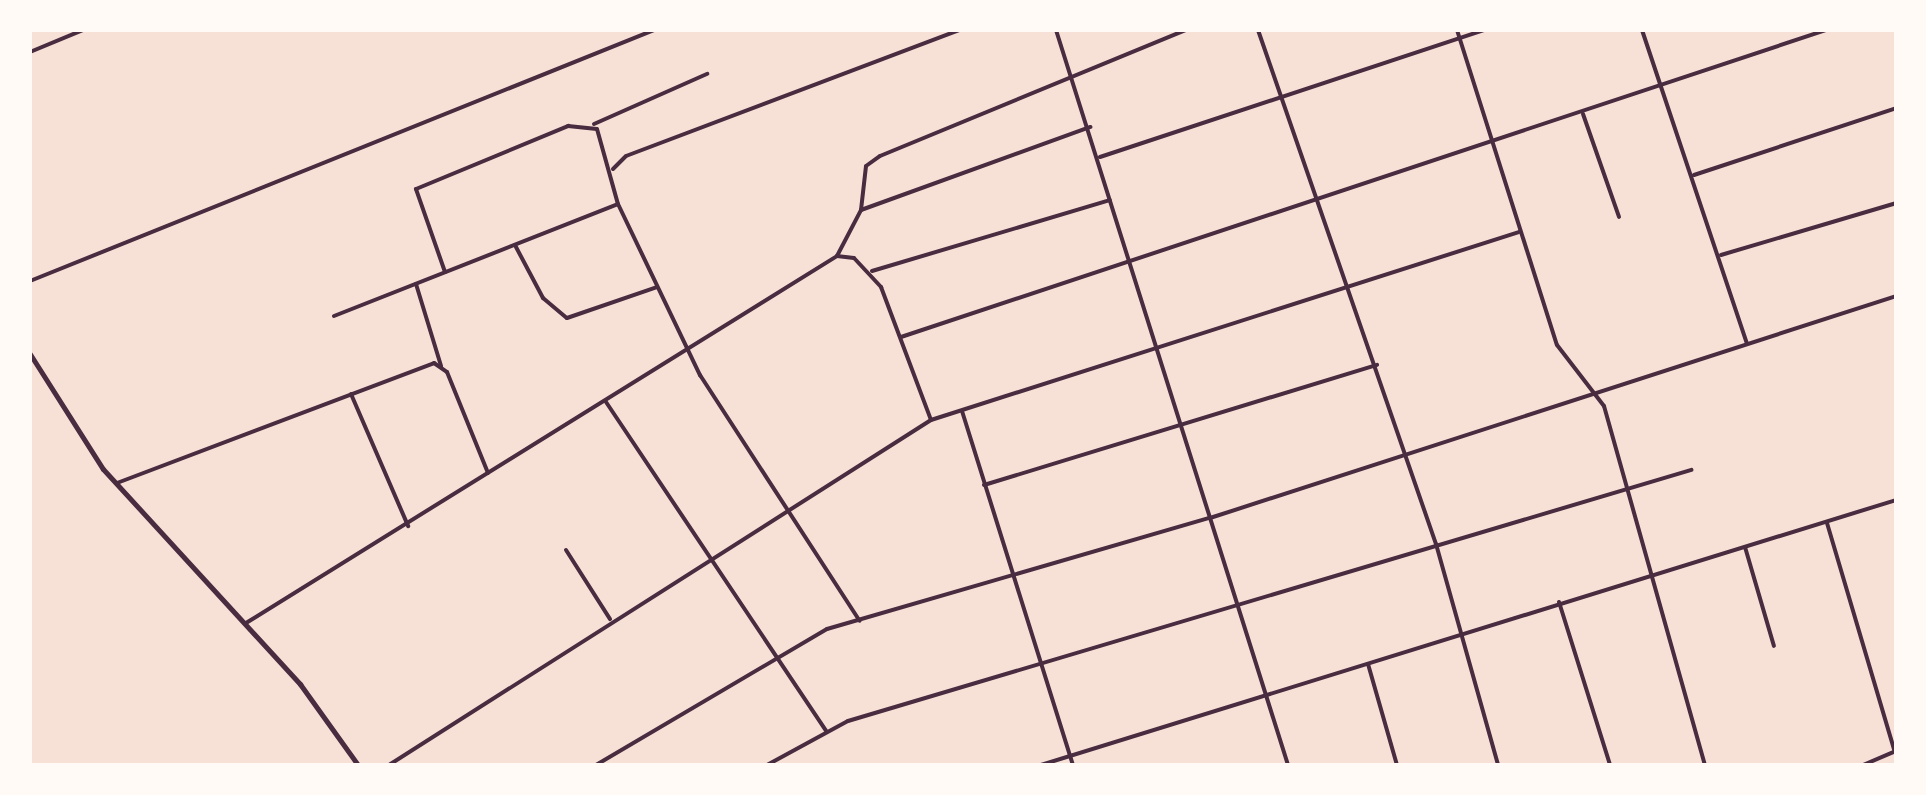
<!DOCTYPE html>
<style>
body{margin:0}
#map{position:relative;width:1926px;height:795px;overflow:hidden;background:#f7e1d7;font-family:Roboto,sans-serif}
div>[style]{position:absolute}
.minor>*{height:4px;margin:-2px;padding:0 2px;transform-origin:2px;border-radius:2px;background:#4a2c40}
.secondary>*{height:5px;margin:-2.5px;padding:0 2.5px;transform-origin:2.5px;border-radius:2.5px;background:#4a2c40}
span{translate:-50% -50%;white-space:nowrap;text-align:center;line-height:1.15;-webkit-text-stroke:8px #fffaf5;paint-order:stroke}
.frame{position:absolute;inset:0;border:32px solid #fffaf5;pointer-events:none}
</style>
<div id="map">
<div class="minor">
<i style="left:1056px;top:30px;width:771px;rotate:72.48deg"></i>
<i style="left:1258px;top:30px;width:544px;rotate:70.9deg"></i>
<i style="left:1436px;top:544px;width:230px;rotate:74.3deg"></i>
<i style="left:1457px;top:30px;width:330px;rotate:72.4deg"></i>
<i style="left:1557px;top:345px;width:77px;rotate:52.4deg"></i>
<i style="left:1604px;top:406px;width:373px;rotate:74.3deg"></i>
<i style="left:1642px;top:30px;width:330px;rotate:71.5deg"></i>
<i style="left:30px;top:52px;width:57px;rotate:-22.5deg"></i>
<i style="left:1583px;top:114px;width:109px;rotate:70.7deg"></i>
<i style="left:594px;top:124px;width:124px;rotate:-23.9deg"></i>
<i style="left:1100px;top:157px;width:405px;rotate:-18.3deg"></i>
<i style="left:613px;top:169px;width:18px;rotate:-45deg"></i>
<i style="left:626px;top:156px;width:356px;rotate:-20.7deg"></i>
<i style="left:1694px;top:175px;width:213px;rotate:-18.3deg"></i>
<i style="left:861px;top:210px;width:244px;rotate:-19.9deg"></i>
<i style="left:516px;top:247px;width:58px;rotate:62.1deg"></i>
<i style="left:543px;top:298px;width:31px;rotate:40deg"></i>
<i style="left:567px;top:318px;width:95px;rotate:-19deg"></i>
<i style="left:1721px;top:255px;width:183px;rotate:-16.5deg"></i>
<i style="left:837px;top:256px;width:52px;rotate:-62.4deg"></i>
<i style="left:861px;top:210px;width:44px;rotate:-83.5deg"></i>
<i style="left:866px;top:166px;width:17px;rotate:-36deg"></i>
<i style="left:880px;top:156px;width:331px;rotate:-22.4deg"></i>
<i style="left:872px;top:271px;width:248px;rotate:-16.6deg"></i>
<i style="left:445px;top:272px;width:88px;rotate:-109.3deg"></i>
<i style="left:416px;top:189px;width:165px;rotate:-22.5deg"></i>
<i style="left:568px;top:126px;width:29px;rotate:6deg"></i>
<i style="left:597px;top:129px;width:78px;rotate:74.4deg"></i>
<i style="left:618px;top:204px;width:190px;rotate:64.4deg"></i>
<i style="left:700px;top:375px;width:293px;rotate:57deg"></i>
<i style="left:30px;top:281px;width:673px;rotate:-21.91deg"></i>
<i style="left:416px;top:284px;width:86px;rotate:73deg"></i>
<i style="left:334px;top:316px;width:305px;rotate:-21.5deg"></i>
<i style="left:901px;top:337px;width:975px;rotate:-18.36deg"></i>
<i style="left:351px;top:394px;width:144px;rotate:66.6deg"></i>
<i style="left:606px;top:402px;width:396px;rotate:56.2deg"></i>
<i style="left:962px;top:411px;width:371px;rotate:72.6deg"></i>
<i style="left:117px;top:483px;width:339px;rotate:-20.7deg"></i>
<i style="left:434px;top:363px;width:16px;rotate:35deg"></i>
<i style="left:447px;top:372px;width:109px;rotate:67.9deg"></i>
<i style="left:984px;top:485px;width:411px;rotate:-17deg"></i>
<i style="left:1827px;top:523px;width:239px;rotate:73.5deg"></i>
<i style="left:1745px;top:547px;width:103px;rotate:73.7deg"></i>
<i style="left:566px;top:550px;width:82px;rotate:57.5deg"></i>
<i style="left:1559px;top:602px;width:171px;rotate:72.6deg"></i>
<i style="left:246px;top:623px;width:696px;rotate:-31.84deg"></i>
<i style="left:837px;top:256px;width:17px;rotate:7deg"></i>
<i style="left:854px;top:258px;width:40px;rotate:47deg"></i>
<i style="left:881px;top:287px;width:142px;rotate:69.4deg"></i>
<i style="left:931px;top:420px;width:617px;rotate:-17.73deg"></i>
<i style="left:1368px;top:664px;width:105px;rotate:74deg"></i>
<i style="left:389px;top:765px;width:642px;rotate:-32.48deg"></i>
<i style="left:596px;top:765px;width:268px;rotate:-30.5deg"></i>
<i style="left:827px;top:629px;width:399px;rotate:-16.2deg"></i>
<i style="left:1210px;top:518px;width:721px;rotate:-17.93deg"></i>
<i style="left:767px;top:765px;width:92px;rotate:-28.5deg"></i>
<i style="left:848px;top:721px;width:880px;rotate:-16.58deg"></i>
<i style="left:1041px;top:765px;width:895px;rotate:-17.22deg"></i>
<i style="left:1863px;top:765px;width:36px;rotate:-23deg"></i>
</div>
<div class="secondary">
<i style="left:30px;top:354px;width:136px;rotate:57.6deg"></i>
<i style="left:103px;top:469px;width:292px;rotate:47.5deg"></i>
<i style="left:300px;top:684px;width:100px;rotate:54.4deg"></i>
</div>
<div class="frame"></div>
</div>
